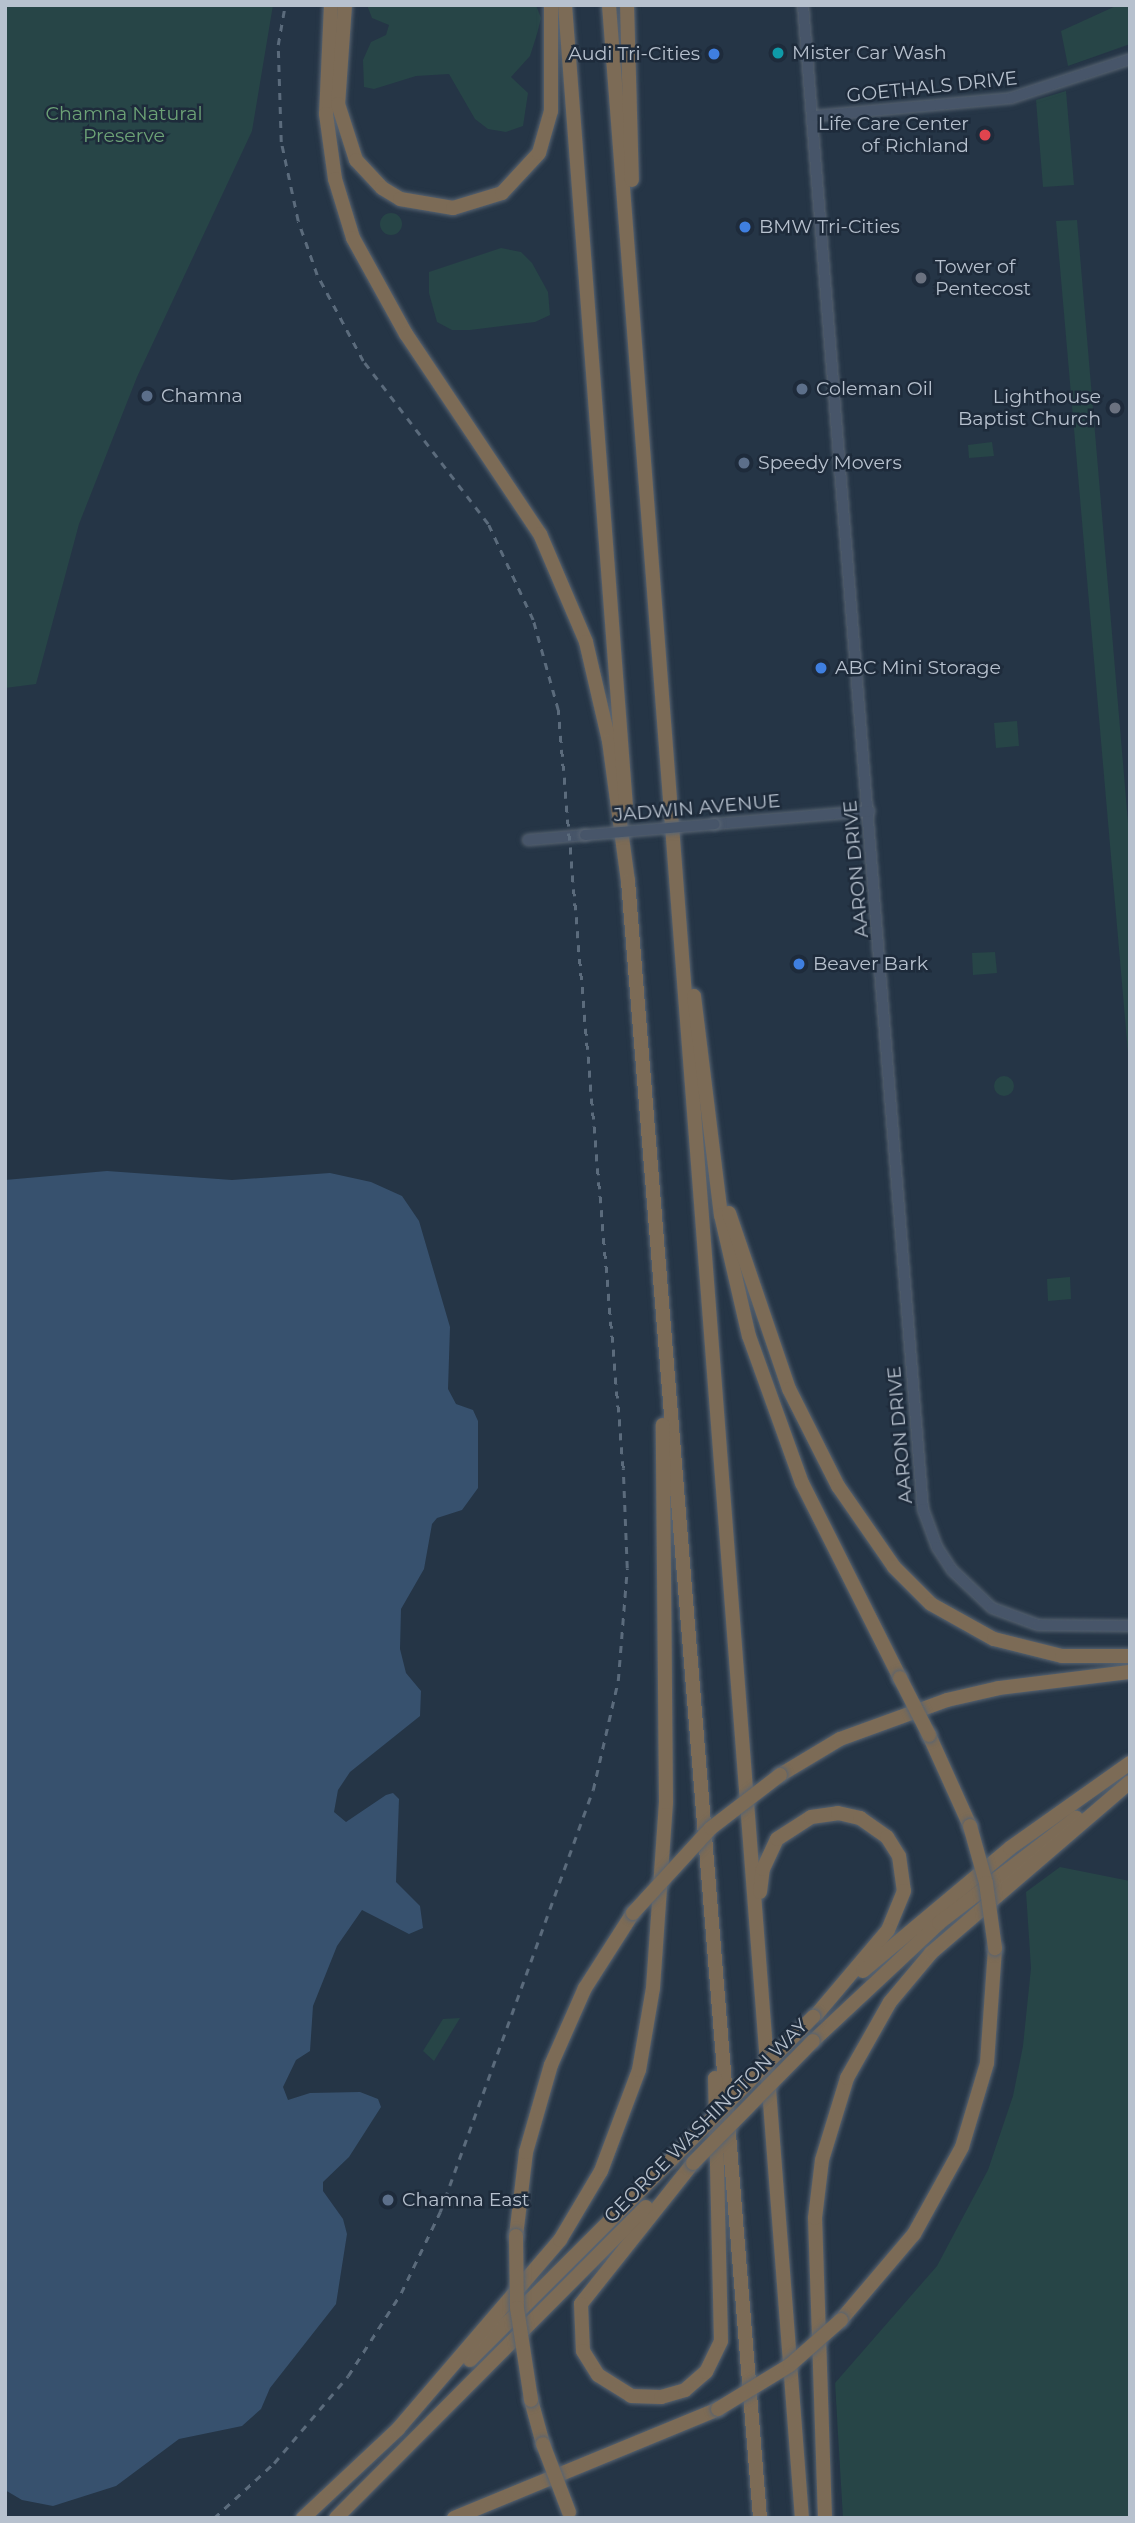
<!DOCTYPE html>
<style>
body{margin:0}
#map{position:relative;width:1135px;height:2523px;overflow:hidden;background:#253546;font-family:Montserrat,sans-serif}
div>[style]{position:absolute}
.green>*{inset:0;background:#274547}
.round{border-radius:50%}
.water>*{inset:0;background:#37516e}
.roads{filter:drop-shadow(0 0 2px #586472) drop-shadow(0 0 2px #586472)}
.secondary>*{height:10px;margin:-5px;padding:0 5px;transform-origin:5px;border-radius:5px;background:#475569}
.highway>*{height:14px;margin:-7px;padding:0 7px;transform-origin:7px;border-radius:7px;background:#7c6b56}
.rail>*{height:2.5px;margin-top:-1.25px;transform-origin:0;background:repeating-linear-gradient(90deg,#5b6b7c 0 7px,transparent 0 14px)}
.bridges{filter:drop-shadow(0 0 2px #586472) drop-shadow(0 0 2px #586472)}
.secondary-bridge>*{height:10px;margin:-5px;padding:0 5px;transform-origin:5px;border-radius:5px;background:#475569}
.highway-bridge>*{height:14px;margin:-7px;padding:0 7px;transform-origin:7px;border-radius:7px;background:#7c6b56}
.dots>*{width:19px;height:19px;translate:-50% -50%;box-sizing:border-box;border:4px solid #1e2b3b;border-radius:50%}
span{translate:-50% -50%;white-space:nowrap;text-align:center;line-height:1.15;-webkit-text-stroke:5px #1e2b3b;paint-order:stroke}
.poi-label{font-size:19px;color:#b7c1ce}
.left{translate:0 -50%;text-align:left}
.right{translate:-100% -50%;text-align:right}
.street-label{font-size:19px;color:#b7c1ce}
.park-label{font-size:19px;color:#6ca276}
.frame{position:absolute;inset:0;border:7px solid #b7c1ce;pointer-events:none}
</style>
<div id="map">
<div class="green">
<i style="clip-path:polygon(5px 5px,273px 5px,252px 131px,137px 377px,79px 524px,36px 684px,5px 688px)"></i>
<i style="clip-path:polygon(367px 5px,536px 5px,541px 18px,537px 34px,530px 56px,511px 77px,528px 93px,523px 126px,506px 132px,488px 129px,475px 119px,449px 74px,416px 76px,374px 89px,364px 87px,363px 60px,371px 42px,386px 35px,389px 25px,372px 18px)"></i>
<i style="clip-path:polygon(1118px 5px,1130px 5px,1130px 44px,1068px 66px,1061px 31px)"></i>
<i style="clip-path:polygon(1066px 91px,1074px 185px,1043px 187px,1036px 100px)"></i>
<i class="round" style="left:380px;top:213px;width:22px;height:22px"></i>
<i style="clip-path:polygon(1077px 220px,1130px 846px,1130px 1076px,1056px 221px)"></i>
<i style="clip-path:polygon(501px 248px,521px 252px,532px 263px,548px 292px,550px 315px,535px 322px,470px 330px,452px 330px,437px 322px,429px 293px,429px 272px)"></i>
<i style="clip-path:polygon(992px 442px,994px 456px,969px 458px,968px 445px)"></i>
<i style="clip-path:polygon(1017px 721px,1019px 746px,996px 748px,994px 723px)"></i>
<i style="clip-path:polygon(995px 952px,997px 973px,973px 975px,972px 953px)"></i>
<i class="round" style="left:994px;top:1076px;width:20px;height:20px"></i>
<i style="clip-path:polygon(1070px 1277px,1071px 1299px,1048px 1301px,1047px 1279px)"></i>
<i style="clip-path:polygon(1060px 1867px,1130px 1881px,1130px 2518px,843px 2518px,835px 2383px,937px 2266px,988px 2170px,1013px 2096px,1023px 2046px,1031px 1968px,1026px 1892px)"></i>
<i style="clip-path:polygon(460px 2018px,434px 2061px,423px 2051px,443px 2019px)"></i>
</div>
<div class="water">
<i style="clip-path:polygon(107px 1171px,232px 1180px,330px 1173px,371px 1182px,402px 1196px,419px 1221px,450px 1327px,448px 1389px,456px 1404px,473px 1410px,478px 1421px,478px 1488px,462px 1510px,437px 1518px,432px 1524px,424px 1569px,401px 1609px,400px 1649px,406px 1673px,421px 1691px,420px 1716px,350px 1772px,338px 1790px,334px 1812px,346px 1822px,386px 1795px,393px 1793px,399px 1799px,396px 1882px,420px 1906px,423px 1928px,409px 1934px,362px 1910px,337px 1946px,313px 2006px,310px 2051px,296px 2060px,283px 2087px,288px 2100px,310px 2093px,360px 2092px,378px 2099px,381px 2107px,349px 2157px,323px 2182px,323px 2191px,343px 2219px,347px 2234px,336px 2304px,270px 2388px,261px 2409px,242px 2426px,179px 2439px,116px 2486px,53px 2506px,22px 2500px,5px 2490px,5px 1180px)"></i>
</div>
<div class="roads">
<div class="secondary">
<i style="left:803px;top:5px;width:1509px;rotate:85.44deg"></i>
<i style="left:923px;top:1509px;width:40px;rotate:69.8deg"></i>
<i style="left:937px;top:1547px;width:27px;rotate:57deg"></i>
<i style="left:952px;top:1570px;width:55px;rotate:43.5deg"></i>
<i style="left:992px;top:1608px;width:49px;rotate:20.3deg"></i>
<i style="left:1038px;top:1625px;width:92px;rotate:0.6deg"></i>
<i style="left:815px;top:116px;width:197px;rotate:-5.2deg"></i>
<i style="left:1011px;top:98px;width:125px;rotate:-18.1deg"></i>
<i style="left:715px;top:824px;width:155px;rotate:-4.8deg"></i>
<i style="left:528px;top:840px;width:57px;rotate:-5deg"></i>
</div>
<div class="highway">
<i style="left:331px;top:5px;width:109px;rotate:92.6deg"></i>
<i style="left:326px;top:114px;width:66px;rotate:82.1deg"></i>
<i style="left:335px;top:179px;width:62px;rotate:73deg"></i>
<i style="left:353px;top:238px;width:110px;rotate:61.1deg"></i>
<i style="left:406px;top:334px;width:241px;rotate:56.2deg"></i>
<i style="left:540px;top:534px;width:117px;rotate:66.9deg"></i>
<i style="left:586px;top:642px;width:102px;rotate:76.9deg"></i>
<i style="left:609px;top:741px;width:141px;rotate:82.3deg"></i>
<i style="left:628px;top:881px;width:1642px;rotate:85.39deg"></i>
<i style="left:345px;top:5px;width:99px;rotate:94deg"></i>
<i style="left:338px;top:104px;width:59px;rotate:72.2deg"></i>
<i style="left:356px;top:160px;width:38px;rotate:47deg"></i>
<i style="left:382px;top:188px;width:21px;rotate:31deg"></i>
<i style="left:400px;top:199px;width:54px;rotate:9.6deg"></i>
<i style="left:453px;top:208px;width:51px;rotate:-17deg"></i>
<i style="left:502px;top:193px;width:54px;rotate:-47.2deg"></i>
<i style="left:539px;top:153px;width:44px;rotate:-74.1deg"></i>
<i style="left:551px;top:111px;width:106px;rotate:-90deg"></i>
<i style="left:565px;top:5px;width:803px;rotate:85.65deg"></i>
<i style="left:609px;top:5px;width:2520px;rotate:85.61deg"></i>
<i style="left:627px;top:5px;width:175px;rotate:88.4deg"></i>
<i style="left:694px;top:996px;width:221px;rotate:83deg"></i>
<i style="left:721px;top:1215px;width:124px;rotate:77deg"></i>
<i style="left:749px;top:1336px;width:156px;rotate:70.2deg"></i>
<i style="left:802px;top:1483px;width:218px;rotate:63.3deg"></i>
<i style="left:729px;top:1213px;width:186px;rotate:71.2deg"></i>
<i style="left:789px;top:1389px;width:109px;rotate:63.2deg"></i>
<i style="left:838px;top:1486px;width:98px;rotate:55.3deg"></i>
<i style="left:894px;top:1567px;width:52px;rotate:45deg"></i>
<i style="left:931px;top:1604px;width:72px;rotate:29.1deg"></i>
<i style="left:994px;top:1639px;width:70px;rotate:14deg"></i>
<i style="left:1062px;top:1656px;width:68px"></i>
<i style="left:929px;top:1735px;width:100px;rotate:65.7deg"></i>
<i style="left:780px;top:1775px;width:70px;rotate:-31deg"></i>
<i style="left:840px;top:1739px;width:114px;rotate:-20deg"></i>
<i style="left:947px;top:1700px;width:53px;rotate:-13deg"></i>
<i style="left:999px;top:1688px;width:132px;rotate:-7deg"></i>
<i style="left:760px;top:1892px;width:23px;rotate:-83deg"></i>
<i style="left:763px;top:1869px;width:33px;rotate:-65deg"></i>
<i style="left:777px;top:1839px;width:40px;rotate:-32.9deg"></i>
<i style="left:811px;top:1817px;width:27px;rotate:-8deg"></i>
<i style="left:838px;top:1813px;width:23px;rotate:13deg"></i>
<i style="left:860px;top:1818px;width:33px;rotate:35deg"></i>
<i style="left:887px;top:1837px;width:22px;rotate:58deg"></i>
<i style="left:899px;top:1856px;width:35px;rotate:82deg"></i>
<i style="left:904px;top:1891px;width:42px;rotate:112.3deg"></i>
<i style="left:888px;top:1930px;width:110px;rotate:130.2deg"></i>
<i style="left:863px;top:1971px;width:192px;rotate:-39.9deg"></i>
<i style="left:1010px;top:1848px;width:147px;rotate:-35.3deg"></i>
<i style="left:813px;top:2041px;width:173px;rotate:-43.1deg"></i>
<i style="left:939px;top:1923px;width:173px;rotate:-37.5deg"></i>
<i style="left:693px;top:2163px;width:180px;rotate:128.5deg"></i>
<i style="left:581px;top:2304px;width:47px;rotate:87.6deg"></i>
<i style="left:583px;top:2351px;width:28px;rotate:58deg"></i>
<i style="left:598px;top:2375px;width:39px;rotate:32deg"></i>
<i style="left:631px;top:2396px;width:30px;rotate:2deg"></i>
<i style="left:661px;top:2397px;width:25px;rotate:-16deg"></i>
<i style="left:685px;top:2390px;width:28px;rotate:-41deg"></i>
<i style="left:706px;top:2372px;width:34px;rotate:-64deg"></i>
<i style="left:721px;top:2341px;width:263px;rotate:-91.3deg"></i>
<i style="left:516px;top:2236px;width:85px;rotate:-83.2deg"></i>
<i style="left:526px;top:2152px;width:91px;rotate:-74deg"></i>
<i style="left:551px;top:2065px;width:84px;rotate:-66.2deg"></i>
<i style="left:585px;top:1988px;width:89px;rotate:-57.4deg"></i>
<i style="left:841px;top:2320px;width:113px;rotate:-49.7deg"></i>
<i style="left:914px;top:2234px;width:99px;rotate:-61.1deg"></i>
<i style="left:962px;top:2147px;width:88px;rotate:-73.4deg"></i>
<i style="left:987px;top:2063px;width:115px;rotate:-86deg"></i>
<i style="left:470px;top:2360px;width:284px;rotate:-44.9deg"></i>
<i style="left:531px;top:2400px;width:46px;rotate:74.7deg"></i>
<i style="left:303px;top:2518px;width:130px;rotate:-43.1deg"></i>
<i style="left:398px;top:2429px;width:249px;rotate:-49.4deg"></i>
<i style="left:560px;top:2240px;width:80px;rotate:-59.3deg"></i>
<i style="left:601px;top:2171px;width:108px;rotate:-69.4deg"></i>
<i style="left:639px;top:2070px;width:83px;rotate:-80.3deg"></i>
<i style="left:653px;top:1988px;width:186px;rotate:-86deg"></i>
<i style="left:666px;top:1802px;width:377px;rotate:-90.5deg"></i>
<i style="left:336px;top:2518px;width:439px;rotate:-45.1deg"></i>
<i style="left:454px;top:2518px;width:286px;rotate:-22.4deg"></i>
<i style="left:825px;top:2518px;width:300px;rotate:-91.9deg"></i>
<i style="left:815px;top:2218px;width:58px;rotate:-83.1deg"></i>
<i style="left:822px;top:2160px;width:86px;rotate:-73deg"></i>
<i style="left:847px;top:2078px;width:87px;rotate:-60.5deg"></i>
<i style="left:890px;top:2002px;width:64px;rotate:-50.1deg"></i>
<i style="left:931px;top:1953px;width:262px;rotate:-40.7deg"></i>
</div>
</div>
<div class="rail">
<i style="left:214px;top:2518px;width:81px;rotate:-42.5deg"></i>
<i style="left:274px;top:2463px;width:114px;rotate:-49.6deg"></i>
<i style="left:348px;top:2376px;width:98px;rotate:-57.4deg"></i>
<i style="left:401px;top:2293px;width:90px;rotate:-64.3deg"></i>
<i style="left:440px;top:2212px;width:449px;rotate:-70.1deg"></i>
<i style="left:593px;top:1790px;width:112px;rotate:-77.1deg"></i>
<i style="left:618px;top:1681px;width:113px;rotate:-85.4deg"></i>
<i style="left:627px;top:1568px;width:100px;rotate:-92.3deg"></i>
<i style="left:623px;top:1468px;width:761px;rotate:-94.9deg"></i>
<i style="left:558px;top:710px;width:93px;rotate:-105.5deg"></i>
<i style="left:533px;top:620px;width:106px;rotate:-115.1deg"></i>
<i style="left:488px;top:524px;width:205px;rotate:-127.5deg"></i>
<i style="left:363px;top:361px;width:98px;rotate:-118.1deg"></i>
<i style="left:317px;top:275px;width:57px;rotate:-109.4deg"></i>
<i style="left:298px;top:221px;width:81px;rotate:-102.1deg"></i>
<i style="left:281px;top:142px;width:97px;rotate:-91.8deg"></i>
<i style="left:278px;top:45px;width:41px;rotate:-80.1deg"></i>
</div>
<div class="bridges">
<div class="secondary-bridge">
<i style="left:585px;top:835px;width:130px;rotate:-4.8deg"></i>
</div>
<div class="highway-bridge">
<i style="left:900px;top:1678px;width:64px;rotate:63deg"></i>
<i style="left:970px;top:1826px;width:59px;rotate:74.3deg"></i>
<i style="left:986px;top:1883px;width:66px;rotate:82.1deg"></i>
<i style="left:633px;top:1913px;width:115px;rotate:-47.5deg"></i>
<i style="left:711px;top:1828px;width:87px;rotate:-37.5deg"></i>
<i style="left:671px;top:2160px;width:202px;rotate:-45.2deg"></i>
<i style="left:693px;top:2163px;width:171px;rotate:-45.5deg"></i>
<i style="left:516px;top:2236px;width:72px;rotate:89.2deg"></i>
<i style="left:517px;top:2308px;width:93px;rotate:81.3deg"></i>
<i style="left:718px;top:2409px;width:84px;rotate:-31.4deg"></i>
<i style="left:790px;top:2365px;width:68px;rotate:-41.4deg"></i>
<i style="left:543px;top:2444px;width:73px;rotate:69.1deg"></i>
</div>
</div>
<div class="dots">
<i style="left:778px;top:53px;background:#0f9aa8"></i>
<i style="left:714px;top:54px;background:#3f7fe0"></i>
<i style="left:985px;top:135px;background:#e0444e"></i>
<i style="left:745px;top:227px;background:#3f7fe0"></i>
<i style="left:921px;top:278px;background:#6b7280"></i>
<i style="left:802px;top:389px;background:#5c6f8a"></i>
<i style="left:147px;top:396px;background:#5c6f8a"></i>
<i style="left:1115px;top:408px;background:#6b7280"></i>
<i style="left:744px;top:463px;background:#5c6f8a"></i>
<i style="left:821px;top:668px;background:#3f7fe0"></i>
<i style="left:799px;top:964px;background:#3f7fe0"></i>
<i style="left:388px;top:2200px;background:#5c6f8a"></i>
</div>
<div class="poi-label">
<span class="left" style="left:792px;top:53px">Mister Car Wash</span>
<span class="right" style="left:700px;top:54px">Audi Tri-Cities</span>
<span class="right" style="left:969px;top:135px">Life Care Center<br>of Richland</span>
<span class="left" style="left:759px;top:227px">BMW Tri-Cities</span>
<span class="left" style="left:935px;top:278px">Tower of<br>Pentecost</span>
<span class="left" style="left:816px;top:389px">Coleman Oil</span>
<span class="left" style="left:161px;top:396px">Chamna</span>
<span class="right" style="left:1101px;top:408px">Lighthouse<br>Baptist Church</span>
<span class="left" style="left:758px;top:463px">Speedy Movers</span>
<span class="left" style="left:835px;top:668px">ABC Mini Storage</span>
<span class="left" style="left:813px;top:964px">Beaver Bark</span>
<span class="left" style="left:402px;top:2200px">Chamna East</span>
</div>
<div class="street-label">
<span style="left:932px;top:87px;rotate:-6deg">GOETHALS DRIVE</span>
<span style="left:697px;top:808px;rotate:-5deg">JADWIN AVENUE</span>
<span style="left:856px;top:869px;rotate:-95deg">AARON DRIVE</span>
<span style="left:900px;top:1435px;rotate:-95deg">AARON DRIVE</span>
<span style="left:706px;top:2121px;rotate:-45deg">GEORGE WASHINGTON WAY</span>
</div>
<div class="park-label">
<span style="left:124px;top:125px">Chamna Natural<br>Preserve</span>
</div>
<div class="frame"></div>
</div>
